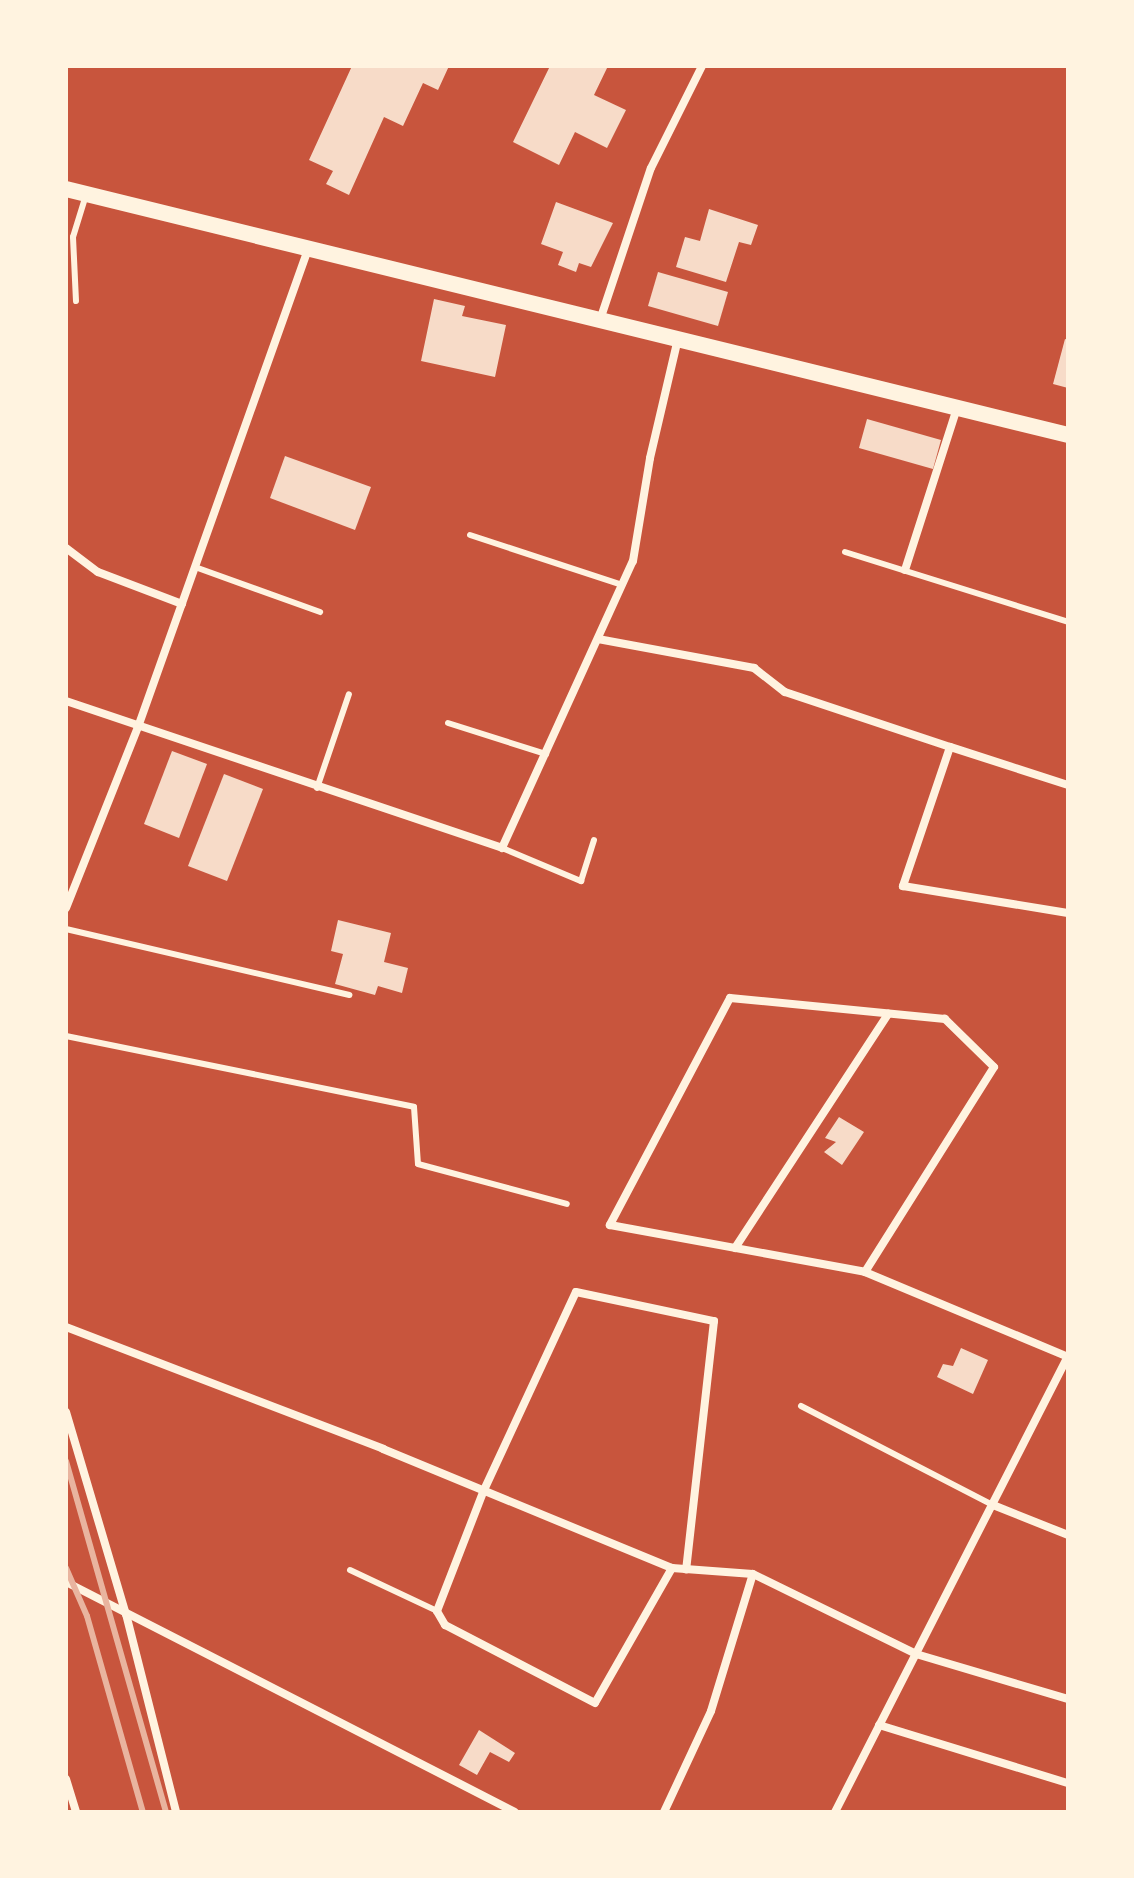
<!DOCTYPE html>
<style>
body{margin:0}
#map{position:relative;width:1134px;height:1878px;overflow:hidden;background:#c8553d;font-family:Ubuntu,sans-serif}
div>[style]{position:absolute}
.building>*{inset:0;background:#f7dbc8}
.service>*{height:6px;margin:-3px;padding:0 3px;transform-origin:3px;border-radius:3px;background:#fff3e0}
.minor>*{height:8px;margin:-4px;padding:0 4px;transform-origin:4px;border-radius:4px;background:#fff3e0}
.secondary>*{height:16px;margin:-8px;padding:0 8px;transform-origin:8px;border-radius:8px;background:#fff3e0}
.rail>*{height:6px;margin:-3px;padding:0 3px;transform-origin:3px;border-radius:3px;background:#e9b49f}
span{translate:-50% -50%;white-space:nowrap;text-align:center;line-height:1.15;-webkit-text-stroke:6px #fff3e0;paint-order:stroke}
.frame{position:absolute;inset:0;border:68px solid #fff3e0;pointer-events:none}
</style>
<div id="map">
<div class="building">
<i style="clip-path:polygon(352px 66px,449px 66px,438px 90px,423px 83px,403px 126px,384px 117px,349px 195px,326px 184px,333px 171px,309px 160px)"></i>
<i style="clip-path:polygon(550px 66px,608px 66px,594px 95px,626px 110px,607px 148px,575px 132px,559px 165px,513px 142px)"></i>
<i style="clip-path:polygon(556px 202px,613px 223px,591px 267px,579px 263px,576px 272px,558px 265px,563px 252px,541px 244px)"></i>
<i style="clip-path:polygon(709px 209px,758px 225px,751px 245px,739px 242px,726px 282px,676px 267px,685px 237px,700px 241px)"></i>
<i style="clip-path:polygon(658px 272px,728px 292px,718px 326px,648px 306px)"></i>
<i style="clip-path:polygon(434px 299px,465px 306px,462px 316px,506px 325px,495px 377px,421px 361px)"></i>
<i style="clip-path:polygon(1065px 339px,1068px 340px,1068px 388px,1053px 384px)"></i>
<i style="clip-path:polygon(867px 419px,941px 440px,933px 469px,859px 448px)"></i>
<i style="clip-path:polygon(285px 456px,371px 487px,355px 530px,270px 498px)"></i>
<i style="clip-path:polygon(172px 751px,207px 764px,179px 838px,144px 824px)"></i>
<i style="clip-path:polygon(224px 774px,263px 789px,227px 881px,188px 866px)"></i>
<i style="clip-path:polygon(338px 920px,391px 933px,384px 962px,408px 968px,402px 993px,378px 986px,375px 995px,335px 984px,343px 954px,331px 951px)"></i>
<i style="clip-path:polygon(839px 1117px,864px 1132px,842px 1165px,824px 1152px,836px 1142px,825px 1138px)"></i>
<i style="clip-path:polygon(961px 1348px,988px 1360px,973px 1394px,937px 1377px,943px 1364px,953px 1366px)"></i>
<i style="clip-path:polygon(479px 1730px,515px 1753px,509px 1762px,490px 1752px,477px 1775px,459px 1765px)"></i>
</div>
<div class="service">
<i style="left:76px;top:301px;width:64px;rotate:-92.7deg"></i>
<i style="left:73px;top:237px;width:44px;rotate:-72.8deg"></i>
<i style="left:470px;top:535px;width:160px;rotate:18.2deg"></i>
<i style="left:845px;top:552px;width:234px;rotate:17.4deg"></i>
<i style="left:195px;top:567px;width:133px;rotate:19.8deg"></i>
<i style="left:448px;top:723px;width:103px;rotate:17.6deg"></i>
<i style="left:317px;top:788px;width:99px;rotate:-71.2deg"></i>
<i style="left:502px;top:848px;width:86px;rotate:22.7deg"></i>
<i style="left:581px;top:881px;width:43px;rotate:-72.4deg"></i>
<i style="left:66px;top:929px;width:291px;rotate:13.1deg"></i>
<i style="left:66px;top:1036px;width:355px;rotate:11.5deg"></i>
<i style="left:414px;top:1107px;width:57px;rotate:86deg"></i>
<i style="left:418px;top:1164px;width:154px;rotate:15deg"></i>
<i style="left:801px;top:1406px;width:216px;rotate:27.3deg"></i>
<i style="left:350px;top:1570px;width:96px;rotate:25.2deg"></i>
</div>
<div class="minor">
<i style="left:600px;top:320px;width:160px;rotate:-71.5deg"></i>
<i style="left:651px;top:168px;width:114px;rotate:-63.4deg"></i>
<i style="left:66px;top:548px;width:40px;rotate:37deg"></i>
<i style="left:98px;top:572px;width:90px;rotate:20.9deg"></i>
<i style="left:905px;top:570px;width:170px;rotate:-72.2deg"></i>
<i style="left:598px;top:639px;width:159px;rotate:10.5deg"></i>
<i style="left:754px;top:668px;width:39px;rotate:38deg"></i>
<i style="left:785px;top:692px;width:174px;rotate:18.4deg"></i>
<i style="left:66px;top:701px;width:460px;rotate:18.6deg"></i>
<i style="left:502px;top:848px;width:315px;rotate:-65.5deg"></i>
<i style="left:633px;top:561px;width:104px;rotate:-80.6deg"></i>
<i style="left:650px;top:458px;width:122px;rotate:-76.8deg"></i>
<i style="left:1068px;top:785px;width:124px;rotate:-162.1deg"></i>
<i style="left:950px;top:747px;width:147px;rotate:108.7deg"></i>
<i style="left:903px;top:886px;width:167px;rotate:9.3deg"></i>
<i style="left:66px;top:908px;width:195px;rotate:-68.3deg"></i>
<i style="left:138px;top:727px;width:504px;rotate:-70.41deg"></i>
<i style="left:735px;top:1248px;width:280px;rotate:-56.8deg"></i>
<i style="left:865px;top:1272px;width:242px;rotate:-57.8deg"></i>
<i style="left:994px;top:1067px;width:69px;rotate:-135.6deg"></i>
<i style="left:945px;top:1019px;width:216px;rotate:-174.4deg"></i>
<i style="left:730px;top:998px;width:257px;rotate:117.9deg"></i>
<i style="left:610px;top:1225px;width:259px;rotate:10.4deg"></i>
<i style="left:865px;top:1272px;width:220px;rotate:22.7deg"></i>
<i style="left:66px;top:1327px;width:340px;rotate:21deg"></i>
<i style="left:383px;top:1449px;width:313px;rotate:22.4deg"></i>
<i style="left:672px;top:1568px;width:81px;rotate:4.2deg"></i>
<i style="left:753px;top:1574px;width:182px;rotate:26.1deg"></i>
<i style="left:916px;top:1654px;width:159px;rotate:16.5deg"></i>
<i style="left:66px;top:1412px;width:211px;rotate:73.5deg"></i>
<i style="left:126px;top:1614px;width:204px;rotate:75.8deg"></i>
<i style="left:993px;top:1505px;width:81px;rotate:21.8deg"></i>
<i style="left:672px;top:1568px;width:155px;rotate:119.7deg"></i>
<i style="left:595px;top:1703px;width:169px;rotate:-152.5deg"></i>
<i style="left:445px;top:1625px;width:16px;rotate:-120deg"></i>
<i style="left:437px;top:1611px;width:130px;rotate:-68.8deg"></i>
<i style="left:484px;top:1490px;width:218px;rotate:-65.1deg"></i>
<i style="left:576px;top:1292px;width:141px;rotate:11.9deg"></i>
<i style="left:714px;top:1321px;width:250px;rotate:96.4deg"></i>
<i style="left:66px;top:1582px;width:504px;rotate:27.12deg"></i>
<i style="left:879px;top:1725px;width:198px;rotate:17.1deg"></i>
<i style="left:66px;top:1779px;width:34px;rotate:73deg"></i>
<i style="left:664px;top:1812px;width:111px;rotate:-65deg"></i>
<i style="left:711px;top:1711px;width:143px;rotate:-73deg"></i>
<i style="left:835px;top:1812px;width:512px;rotate:-62.93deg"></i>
</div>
<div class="secondary">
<i style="left:66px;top:189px;width:1032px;rotate:13.79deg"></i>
</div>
<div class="rail">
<i style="left:66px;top:1461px;width:365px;rotate:74.1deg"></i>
<i style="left:66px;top:1568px;width:52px;rotate:66.4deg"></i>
<i style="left:87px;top:1616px;width:204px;rotate:74.1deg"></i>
</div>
<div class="frame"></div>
</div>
